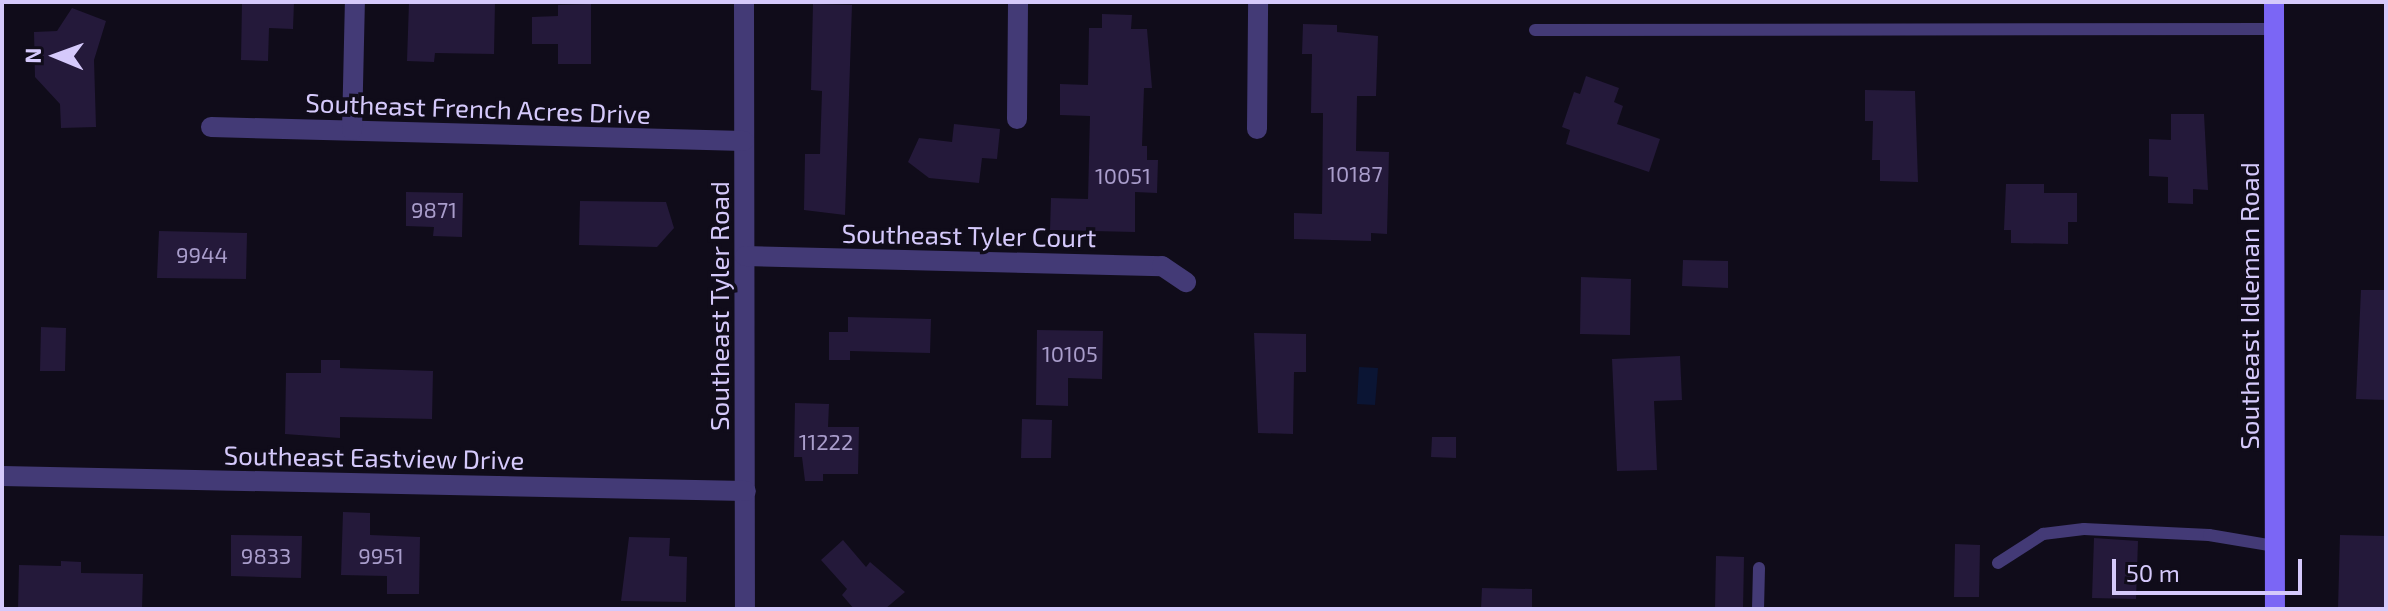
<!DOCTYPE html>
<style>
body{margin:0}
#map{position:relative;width:2388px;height:611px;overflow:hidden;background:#100c1a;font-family:"Exo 2",sans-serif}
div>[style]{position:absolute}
.water>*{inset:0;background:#0b1534}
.building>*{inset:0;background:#24193a}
.lane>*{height:12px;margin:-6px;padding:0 6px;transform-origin:6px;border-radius:6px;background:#433a76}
.street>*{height:20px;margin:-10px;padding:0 10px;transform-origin:10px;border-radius:10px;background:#433a76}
.secondary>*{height:20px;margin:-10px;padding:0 10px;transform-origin:10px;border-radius:10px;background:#7b66f5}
span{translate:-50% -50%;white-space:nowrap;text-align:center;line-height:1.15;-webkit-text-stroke:7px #100c1a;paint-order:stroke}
.number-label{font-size:22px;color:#a99dcb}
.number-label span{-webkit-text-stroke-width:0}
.street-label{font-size:26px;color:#d5c9fb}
.frame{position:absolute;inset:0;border:4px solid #d5c9fb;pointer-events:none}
.north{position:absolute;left:16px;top:16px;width:80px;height:80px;-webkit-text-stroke:6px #100c1a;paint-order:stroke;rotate:271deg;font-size:22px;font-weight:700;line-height:32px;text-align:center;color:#d5c9fb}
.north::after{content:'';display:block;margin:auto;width:28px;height:36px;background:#d5c9fb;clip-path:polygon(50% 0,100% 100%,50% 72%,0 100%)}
.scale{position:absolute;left:2112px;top:559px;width:190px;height:36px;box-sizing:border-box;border:4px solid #d5c9fb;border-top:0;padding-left:10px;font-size:24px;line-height:28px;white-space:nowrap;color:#d5c9fb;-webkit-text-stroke:6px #100c1a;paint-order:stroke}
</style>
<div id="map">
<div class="water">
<i style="clip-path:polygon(1359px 367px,1378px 368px,1375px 405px,1357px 404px)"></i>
</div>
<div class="building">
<i style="clip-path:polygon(242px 2px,294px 2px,293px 29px,269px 28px,268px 61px,241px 60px)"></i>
<i style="clip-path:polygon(409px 2px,495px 2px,494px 54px,435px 53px,434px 62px,407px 61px)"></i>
<i style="clip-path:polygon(591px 4px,591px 64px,558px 64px,558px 44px,532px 44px,532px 17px,558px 16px,558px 5px)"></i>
<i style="clip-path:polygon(813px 4px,852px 5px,845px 215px,804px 210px,805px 154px,820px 154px,822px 91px,811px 90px)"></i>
<i style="clip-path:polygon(72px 8px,106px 21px,94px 60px,96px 127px,61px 128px,60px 104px,35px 77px,34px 32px,57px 31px)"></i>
<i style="clip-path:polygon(1102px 14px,1132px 15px,1131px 29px,1147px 29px,1152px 88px,1144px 88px,1142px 146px,1147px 146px,1147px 160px,1158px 160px,1157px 193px,1135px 192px,1135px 232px,1050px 230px,1051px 198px,1088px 199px,1090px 116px,1060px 115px,1060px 84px,1088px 85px,1089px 28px,1102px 28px)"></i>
<i style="clip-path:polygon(1303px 24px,1337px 25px,1337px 32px,1378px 36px,1376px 96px,1357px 96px,1356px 151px,1389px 152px,1387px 234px,1371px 233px,1371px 241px,1294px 239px,1294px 213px,1322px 214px,1323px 113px,1311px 113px,1312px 54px,1302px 54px)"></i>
<i style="clip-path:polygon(1586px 76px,1619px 88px,1614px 102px,1623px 106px,1617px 124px,1660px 139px,1649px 172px,1566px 144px,1570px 130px,1562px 127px,1574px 92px,1580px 94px)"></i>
<i style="clip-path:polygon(1865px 90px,1915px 91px,1918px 182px,1880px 181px,1880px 160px,1872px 160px,1873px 121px,1865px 121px)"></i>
<i style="clip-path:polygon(2171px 114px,2204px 114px,2208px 190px,2193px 189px,2193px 204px,2168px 203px,2168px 177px,2149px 176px,2149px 139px,2171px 140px)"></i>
<i style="clip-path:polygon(954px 124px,1000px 129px,997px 159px,982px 158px,979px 183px,929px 178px,908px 162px,919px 138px,952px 142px)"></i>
<i style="clip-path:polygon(2006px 184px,2044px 184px,2044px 193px,2077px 193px,2077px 222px,2068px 222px,2068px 244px,2011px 243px,2011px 230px,2004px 230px)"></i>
<i style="clip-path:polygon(406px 192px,463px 193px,462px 237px,433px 236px,434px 227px,406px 226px)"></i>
<i style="clip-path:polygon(580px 201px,666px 202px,674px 228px,657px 247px,579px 245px)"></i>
<i style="clip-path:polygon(159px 231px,247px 233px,246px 279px,157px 278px)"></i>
<i style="clip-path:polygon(1683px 260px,1728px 261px,1728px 288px,1682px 286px)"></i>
<i style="clip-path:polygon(1581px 277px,1631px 279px,1630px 335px,1580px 334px)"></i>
<i style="clip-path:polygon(2361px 290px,2386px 290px,2386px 400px,2356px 399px)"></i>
<i style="clip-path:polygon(848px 317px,931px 319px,930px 353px,850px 351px,850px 360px,829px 360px,829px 332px,848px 332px)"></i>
<i style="clip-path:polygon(41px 327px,66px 328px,65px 371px,40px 371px)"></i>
<i style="clip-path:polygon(1037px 330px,1103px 331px,1102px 379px,1068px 378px,1068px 406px,1036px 405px)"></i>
<i style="clip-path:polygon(1254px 333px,1306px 334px,1306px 372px,1294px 372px,1293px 434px,1258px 433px)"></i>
<i style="clip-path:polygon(1680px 356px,1682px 400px,1654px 401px,1657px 470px,1617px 471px,1612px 359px)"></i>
<i style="clip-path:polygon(321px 360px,340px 360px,340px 368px,433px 371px,432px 419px,340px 417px,340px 438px,285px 434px,286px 373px,321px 373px)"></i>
<i style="clip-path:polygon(795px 403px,829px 404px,828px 427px,859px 427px,858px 474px,823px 474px,823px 481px,805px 481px,802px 457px,794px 457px)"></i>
<i style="clip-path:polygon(1022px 419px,1052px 420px,1051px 458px,1021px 458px)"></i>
<i style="clip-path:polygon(1432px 437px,1456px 437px,1456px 458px,1431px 457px)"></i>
<i style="clip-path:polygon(343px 512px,370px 513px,370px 535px,420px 537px,419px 594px,387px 594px,387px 576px,341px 575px)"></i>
<i style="clip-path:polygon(231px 535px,302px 536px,301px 578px,231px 576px)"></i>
<i style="clip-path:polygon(2340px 535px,2386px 536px,2386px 609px,2338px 609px)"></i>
<i style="clip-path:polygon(629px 537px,670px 538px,669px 556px,687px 557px,686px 602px,621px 601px)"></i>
<i style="clip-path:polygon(2094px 538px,2138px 541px,2136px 599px,2092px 598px)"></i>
<i style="clip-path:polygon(843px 540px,866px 567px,870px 562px,905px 592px,885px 609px,854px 609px,842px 595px,847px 589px,821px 560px)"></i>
<i style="clip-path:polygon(1955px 544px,1980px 545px,1979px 597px,1954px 597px)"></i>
<i style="clip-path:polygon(1716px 556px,1744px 557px,1743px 609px,1715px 609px)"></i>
<i style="clip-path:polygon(61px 561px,81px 562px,81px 573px,143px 574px,142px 609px,18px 609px,19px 565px,61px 566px)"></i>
<i style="clip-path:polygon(1482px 588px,1532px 589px,1532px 609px,1481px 609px)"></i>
</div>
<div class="lane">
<i style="left:1535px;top:30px;width:740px;rotate:-0.08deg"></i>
<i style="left:1998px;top:563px;width:54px;rotate:-32.8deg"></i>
<i style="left:2043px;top:534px;width:41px;rotate:-7deg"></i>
<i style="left:2084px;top:529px;width:125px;rotate:2.7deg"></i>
<i style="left:2209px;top:535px;width:67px;rotate:9.5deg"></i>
<i style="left:1758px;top:609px;width:41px;rotate:-88.6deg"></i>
</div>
<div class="street">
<i style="left:744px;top:2px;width:607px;rotate:89.91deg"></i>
<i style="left:1017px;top:119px;width:117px;rotate:-89.5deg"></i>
<i style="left:211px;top:127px;width:533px;rotate:1.5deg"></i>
<i style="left:1257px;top:129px;width:127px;rotate:-89.5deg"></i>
<i style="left:352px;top:130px;width:128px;rotate:-88.7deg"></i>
<i style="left:745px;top:256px;width:417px;rotate:1.4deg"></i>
<i style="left:1162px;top:266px;width:29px;rotate:34deg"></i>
<i style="left:2px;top:476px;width:744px;rotate:1.16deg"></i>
</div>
<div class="secondary">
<i style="left:2274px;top:2px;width:607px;rotate:89.91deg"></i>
</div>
<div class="number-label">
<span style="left:1355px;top:174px">10187</span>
<span style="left:1123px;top:176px">10051</span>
<span style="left:434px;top:210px">9871</span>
<span style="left:202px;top:255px">9944</span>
<span style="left:1070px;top:354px">10105</span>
<span style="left:826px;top:442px">11222</span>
<span style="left:266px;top:556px">9833</span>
<span style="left:381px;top:556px">9951</span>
</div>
<div class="street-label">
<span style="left:478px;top:108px;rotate:2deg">Southeast French Acres Drive</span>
<span style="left:969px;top:235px;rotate:1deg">Southeast Tyler Court</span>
<span style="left:719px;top:306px;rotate:-90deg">Southeast Tyler Road</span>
<span style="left:2249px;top:306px;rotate:-90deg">Southeast Idleman Road</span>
<span style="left:374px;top:457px;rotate:1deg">Southeast Eastview Drive</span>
</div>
<div class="frame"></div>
<div class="north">N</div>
<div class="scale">50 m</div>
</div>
